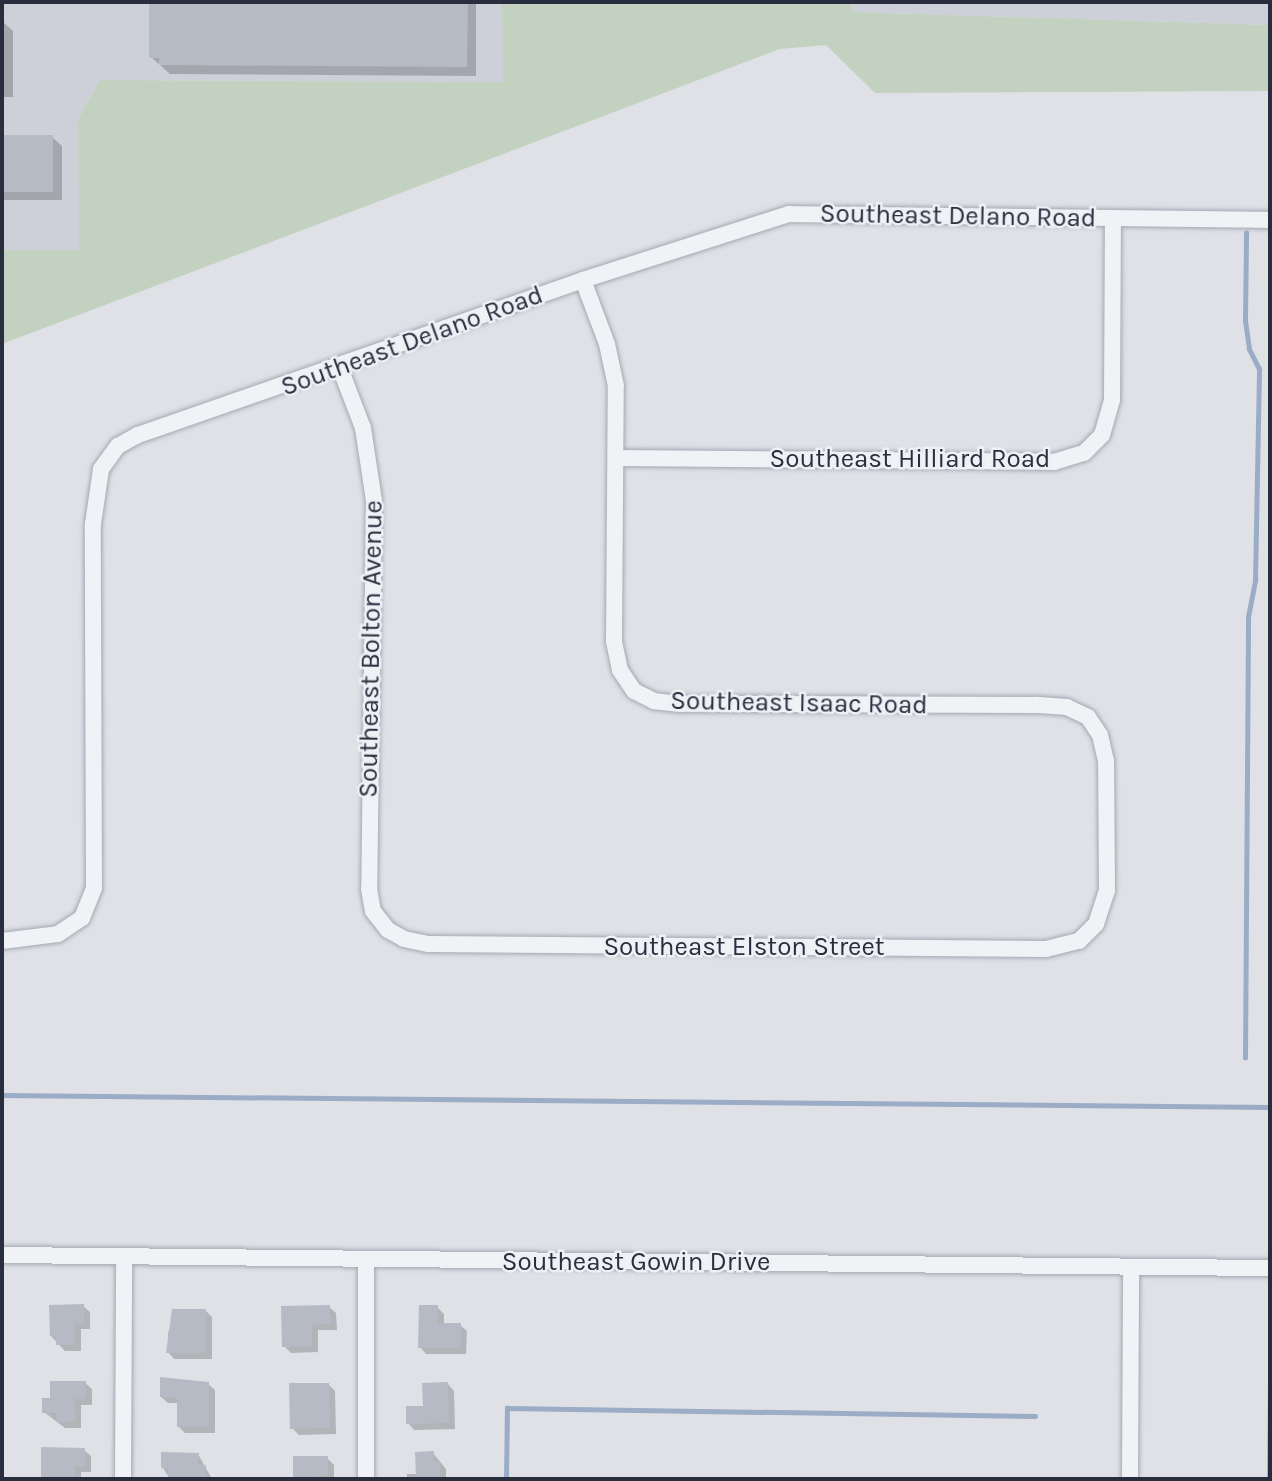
<!DOCTYPE html>
<style>
body{margin:0}
#map{position:relative;width:1272px;height:1481px;overflow:hidden;background:#dfe1e7;font-family:Karla,sans-serif}
div>[style]{position:absolute}
.built>*{inset:0;background:#cdd0d9}
.green>*{inset:0;background:#c3d1c0}
.shadow>*{inset:0;background:#0003}
.stream>*{height:4.5px;margin:-2.25px;padding:0 2.25px;transform-origin:2.25px;border-radius:2.25px;background:#9bacc6}
.building>*{inset:0;background:#b6bac4}
.roads{filter:drop-shadow(0 0 2px #a4a8b1) drop-shadow(0 0 2px #a4a8b1)}
.street>*{height:16px;margin:-8px;padding:0 8px;transform-origin:8px;border-radius:8px;background:#f1f2f6}
span{translate:-50% -50%;white-space:nowrap;text-align:center;line-height:1.15;-webkit-text-stroke:5px #eef0f5;paint-order:stroke}
.street-label{font-size:26px;color:#282e3e}
.frame{position:absolute;inset:0;border:4px solid #282e3e;pointer-events:none}
</style>
<div id="map">
<div class="built">
<i style="clip-path:polygon(2px 2px,502px 2px,504px 82px,100px 80px,78px 119px,80px 250px,2px 250px)"></i>
<i style="clip-path:polygon(849px 2px,1270px 2px,1270px 25px,854px 12px)"></i>
</div>
<div class="green">
<i style="clip-path:polygon(502px 2px,849px 2px,854px 12px,1270px 25px,1270px 91px,875px 93px,826px 45px,780px 49px,2px 344px,2px 250px,79px 250px,78px 119px,100px 80px,503px 82px)"></i>
</div>
<div class="shadow">
<i style="clip-path:polygon(151px 2px,476px 2px,476px 76px,170px 74px,151px 57px)"></i>
<i style="clip-path:polygon(2px 21px,13px 31px,13px 97px,2px 97px)"></i>
<i style="clip-path:polygon(2px 137px,52px 137px,62px 146px,62px 200px,2px 200px)"></i>
<i style="clip-path:polygon(83px 1306px,90px 1312px,90px 1329px,81px 1329px,81px 1351px,65px 1351px,51px 1336px)"></i>
<i style="clip-path:polygon(329px 1307px,336px 1313px,337px 1330px,318px 1330px,318px 1352px,291px 1353px,284px 1346px)"></i>
<i style="clip-path:polygon(437px 1307px,444px 1314px,444px 1324px,460px 1325px,467px 1331px,466px 1354px,426px 1354px,420px 1347px)"></i>
<i style="clip-path:polygon(206px 1311px,212px 1317px,212px 1359px,174px 1359px,168px 1352px,168px 1332px)"></i>
<i style="clip-path:polygon(85px 1383px,92px 1389px,92px 1405px,81px 1405px,81px 1428px,65px 1428px,44px 1412px)"></i>
<i style="clip-path:polygon(208px 1384px,215px 1390px,215px 1433px,185px 1433px,178px 1426px,179px 1403px,168px 1403px,161px 1397px)"></i>
<i style="clip-path:polygon(328px 1384px,335px 1391px,336px 1434px,299px 1435px,292px 1428px)"></i>
<i style="clip-path:polygon(448px 1384px,454px 1391px,455px 1429px,414px 1430px,408px 1423px)"></i>
<i style="clip-path:polygon(84px 1450px,91px 1456px,91px 1472px,81px 1472px,81px 1479px,43px 1478px)"></i>
<i style="clip-path:polygon(433px 1453px,446px 1469px,446px 1479px,407px 1479px,407px 1474px,418px 1474px)"></i>
<i style="clip-path:polygon(198px 1454px,212px 1479px,170px 1479px,163px 1468px)"></i>
<i style="clip-path:polygon(295px 1458px,327px 1458px,334px 1465px,334px 1479px,295px 1479px)"></i>
</div>
<div class="stream">
<i style="left:1245px;top:1058px;width:441px;rotate:-89.6deg"></i>
<i style="left:1248px;top:617px;width:38px;rotate:-79deg"></i>
<i style="left:1255px;top:580px;width:211px;rotate:-88.9deg"></i>
<i style="left:1259px;top:369px;width:22px;rotate:-117deg"></i>
<i style="left:1249px;top:349px;width:29px;rotate:-98deg"></i>
<i style="left:1245px;top:320px;width:87px;rotate:-89.3deg"></i>
<i style="left:2px;top:1095px;width:1268px;rotate:0.54deg"></i>
<i style="left:506px;top:1479px;width:71px;rotate:-89.2deg"></i>
<i style="left:507px;top:1408px;width:528px;rotate:0.87deg"></i>
<i style="left:1269px;top:1479px;width:98px;rotate:-89.4deg"></i>
</div>
<div class="building">
<i style="clip-path:polygon(149px 2px,468px 2px,467px 67px,159px 65px,159px 58px,149px 58px)"></i>
<i style="clip-path:polygon(2px 135px,53px 135px,53px 192px,2px 192px)"></i>
<i style="clip-path:polygon(84px 1304px,84px 1323px,75px 1323px,75px 1345px,56px 1345px,56px 1336px,50px 1336px,49px 1305px)"></i>
<i style="clip-path:polygon(330px 1305px,331px 1324px,312px 1325px,312px 1346px,282px 1347px,281px 1306px)"></i>
<i style="clip-path:polygon(419px 1305px,438px 1305px,438px 1323px,461px 1323px,461px 1348px,418px 1348px)"></i>
<i style="clip-path:polygon(172px 1309px,206px 1309px,206px 1353px,166px 1353px)"></i>
<i style="clip-path:polygon(160px 1377px,209px 1382px,209px 1427px,177px 1427px,177px 1397px,160px 1397px)"></i>
<i style="clip-path:polygon(50px 1381px,86px 1381px,86px 1399px,75px 1399px,76px 1422px,56px 1422px,56px 1413px,42px 1413px,42px 1398px,50px 1398px)"></i>
<i style="clip-path:polygon(448px 1382px,449px 1423px,406px 1424px,406px 1406px,423px 1406px,422px 1383px)"></i>
<i style="clip-path:polygon(289px 1383px,329px 1383px,330px 1428px,290px 1429px)"></i>
<i style="clip-path:polygon(41px 1447px,85px 1448px,85px 1466px,75px 1466px,75px 1479px,41px 1479px)"></i>
<i style="clip-path:polygon(434px 1451px,434px 1461px,440px 1461px,440px 1479px,416px 1479px,415px 1452px)"></i>
<i style="clip-path:polygon(161px 1452px,199px 1453px,198px 1465px,206px 1465px,206px 1479px,168px 1479px,168px 1468px,161px 1468px)"></i>
<i style="clip-path:polygon(293px 1456px,328px 1456px,328px 1475px,293px 1479px)"></i>
</div>
<div class="roads">
<div class="street">
<i style="left:340px;top:368px;width:64px;rotate:69deg"></i>
<i style="left:363px;top:428px;width:74px;rotate:81.4deg"></i>
<i style="left:374px;top:501px;width:388px;rotate:90.7deg"></i>
<i style="left:369px;top:889px;width:22px;rotate:80deg"></i>
<i style="left:373px;top:911px;width:24px;rotate:52deg"></i>
<i style="left:388px;top:930px;width:18px;rotate:29deg"></i>
<i style="left:404px;top:939px;width:25px;rotate:12deg"></i>
<i style="left:428px;top:944px;width:618px;rotate:0.46deg"></i>
<i style="left:1046px;top:949px;width:34px;rotate:-14deg"></i>
<i style="left:1079px;top:941px;width:24px;rotate:-45deg"></i>
<i style="left:1096px;top:924px;width:35px;rotate:-72deg"></i>
<i style="left:1107px;top:891px;width:130px;rotate:-90.4deg"></i>
<i style="left:1106px;top:761px;width:27px;rotate:-103deg"></i>
<i style="left:1100px;top:735px;width:22px;rotate:-124deg"></i>
<i style="left:1088px;top:717px;width:23px;rotate:-155deg"></i>
<i style="left:1067px;top:707px;width:31px;rotate:-176deg"></i>
<i style="left:1036px;top:705px;width:355px;rotate:-179.8deg"></i>
<i style="left:681px;top:704px;width:27px;rotate:-174deg"></i>
<i style="left:654px;top:701px;width:22px;rotate:-153deg"></i>
<i style="left:634px;top:691px;width:25px;rotate:-124deg"></i>
<i style="left:620px;top:670px;width:30px;rotate:-102deg"></i>
<i style="left:614px;top:641px;width:255px;rotate:-89.6deg"></i>
<i style="left:616px;top:386px;width:43px;rotate:-102.1deg"></i>
<i style="left:607px;top:344px;width:68px;rotate:-110.6deg"></i>
<i style="left:617px;top:458px;width:437px;rotate:0.5deg"></i>
<i style="left:1054px;top:462px;width:31px;rotate:-17deg"></i>
<i style="left:1084px;top:453px;width:25px;rotate:-45deg"></i>
<i style="left:1102px;top:435px;width:36px;rotate:-74deg"></i>
<i style="left:1112px;top:400px;width:182px;rotate:-89.7deg"></i>
<i style="left:2px;top:941px;width:56px;rotate:-7.1deg"></i>
<i style="left:58px;top:934px;width:29px;rotate:-34deg"></i>
<i style="left:82px;top:918px;width:32px;rotate:-68deg"></i>
<i style="left:94px;top:888px;width:364px;rotate:-90.2deg"></i>
<i style="left:93px;top:524px;width:56px;rotate:-81.7deg"></i>
<i style="left:101px;top:469px;width:29px;rotate:-54deg"></i>
<i style="left:118px;top:446px;width:23px;rotate:-29deg"></i>
<i style="left:138px;top:435px;width:471px;rotate:-19.2deg"></i>
<i style="left:583px;top:280px;width:216px;rotate:-17.8deg"></i>
<i style="left:789px;top:214px;width:481px;rotate:0.7deg"></i>
<i style="left:2px;top:1255px;width:1268px;rotate:0.59deg"></i>
<i style="left:366px;top:1260px;width:219px;rotate:90deg"></i>
<i style="left:123px;top:1479px;width:222px;rotate:-89.7deg"></i>
<i style="left:1130px;top:1479px;width:212px;rotate:-89.7deg"></i>
</div>
</div>
<div class="street-label">
<span style="left:958px;top:216px;rotate:1deg">Southeast Delano Road</span>
<span style="left:412px;top:341px;rotate:-20deg">Southeast Delano Road</span>
<span style="left:910px;top:459px">Southeast Hilliard Road</span>
<span style="left:371px;top:649px;rotate:-89deg">Southeast Bolton Avenue</span>
<span style="left:799px;top:703px;rotate:1deg">Southeast Isaac Road</span>
<span style="left:744px;top:947px">Southeast Elston Street</span>
<span style="left:636px;top:1262px">Southeast Gowin Drive</span>
</div>
<div class="frame"></div>
</div>
